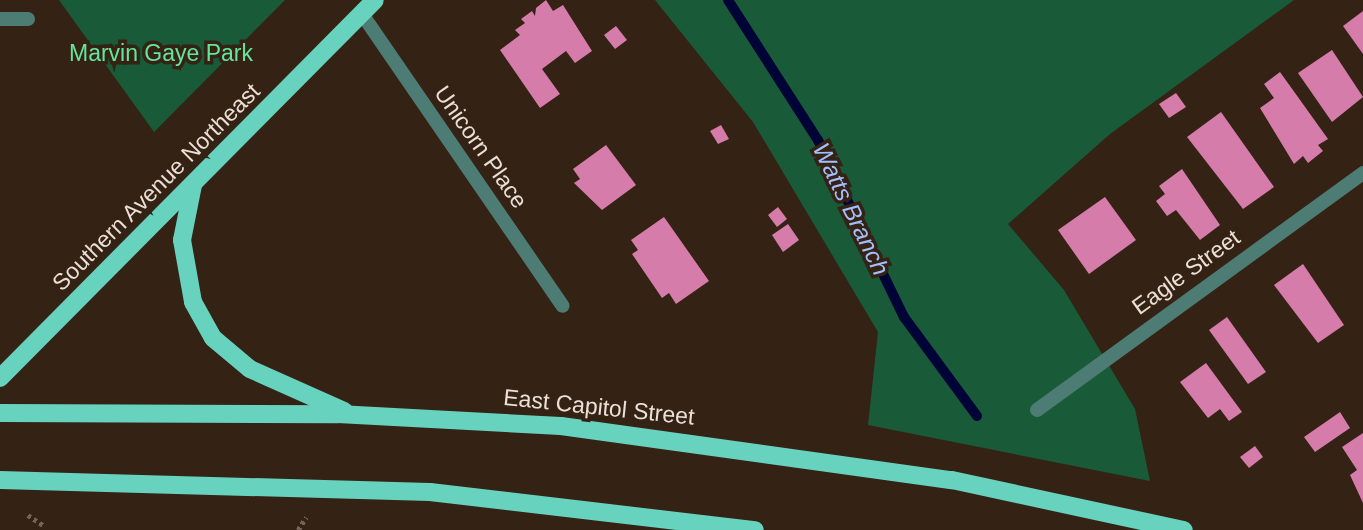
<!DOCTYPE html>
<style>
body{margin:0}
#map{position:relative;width:1363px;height:530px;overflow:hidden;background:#342215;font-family:Helvetica,sans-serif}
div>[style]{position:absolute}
.green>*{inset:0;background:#195a38}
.stream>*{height:10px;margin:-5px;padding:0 5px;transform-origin:5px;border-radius:5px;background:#000336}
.building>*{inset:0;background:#d57caa}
.path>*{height:4.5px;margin-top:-2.25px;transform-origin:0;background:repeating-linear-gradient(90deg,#736358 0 3.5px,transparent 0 7px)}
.service>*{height:14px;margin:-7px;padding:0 7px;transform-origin:7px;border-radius:7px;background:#4c7c73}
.minor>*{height:14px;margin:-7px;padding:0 7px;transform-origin:7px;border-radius:7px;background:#4c7c73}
.primary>*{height:18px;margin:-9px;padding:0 9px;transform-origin:9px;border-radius:9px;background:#67d3bf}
span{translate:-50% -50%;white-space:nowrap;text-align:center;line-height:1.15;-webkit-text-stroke:7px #342215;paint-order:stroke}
.park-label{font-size:23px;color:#65e49c}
.street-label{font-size:23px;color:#ebdfd6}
.water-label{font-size:24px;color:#a3bffc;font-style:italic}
</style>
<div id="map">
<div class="green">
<i style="clip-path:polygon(59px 0,285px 0,154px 132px)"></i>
<i style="clip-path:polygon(655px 0,1294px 0,1110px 134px,1008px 224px,1064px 290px,1135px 409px,1150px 481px,868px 425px,878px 332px,753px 122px)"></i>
</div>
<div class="stream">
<i style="left:728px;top:0;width:166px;rotate:57.3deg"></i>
<i style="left:818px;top:140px;width:197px;rotate:64.1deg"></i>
<i style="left:904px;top:317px;width:123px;rotate:53.6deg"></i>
</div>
<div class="building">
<i style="clip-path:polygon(546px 0,553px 11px,563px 5px,592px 51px,575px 63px,566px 51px,542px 69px,560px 94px,540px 108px,500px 50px,520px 35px,515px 30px,525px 23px,521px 19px,532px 11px,535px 16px,536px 8px)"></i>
<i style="clip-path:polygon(1363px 11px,1363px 54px,1343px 26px)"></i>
<i style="clip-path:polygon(616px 26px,627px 40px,615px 49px,604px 35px)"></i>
<i style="clip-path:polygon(1332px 50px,1363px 97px,1332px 122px,1298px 73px)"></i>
<i style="clip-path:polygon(1280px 72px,1328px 139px,1318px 145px,1323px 151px,1308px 163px,1303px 156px,1294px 164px,1260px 108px,1274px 98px,1264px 84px)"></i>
<i style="clip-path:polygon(1176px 93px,1186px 107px,1169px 118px,1159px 104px)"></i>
<i style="clip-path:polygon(1221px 112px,1274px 187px,1243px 209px,1187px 137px)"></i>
<i style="clip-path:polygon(721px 125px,729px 139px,718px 144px,710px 131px)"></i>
<i style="clip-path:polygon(606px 145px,636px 185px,602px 210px,574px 183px,580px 179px,573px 169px)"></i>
<i style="clip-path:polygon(1182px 169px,1220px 225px,1200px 240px,1176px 210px,1167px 216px,1156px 201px,1165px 194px,1159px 186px)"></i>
<i style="clip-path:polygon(1105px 197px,1136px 240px,1089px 274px,1058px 230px)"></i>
<i style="clip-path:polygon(778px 207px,787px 219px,777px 227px,768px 215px)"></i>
<i style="clip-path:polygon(664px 217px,709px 281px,676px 304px,669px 293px,662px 298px,632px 254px,638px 250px,631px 240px)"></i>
<i style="clip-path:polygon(788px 224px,799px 240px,783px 252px,772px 235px)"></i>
<i style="clip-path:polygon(1303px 264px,1344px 325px,1318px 343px,1274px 285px)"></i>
<i style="clip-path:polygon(1227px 317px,1266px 372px,1248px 384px,1209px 330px)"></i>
<i style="clip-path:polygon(1206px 363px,1242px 412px,1229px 421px,1220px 409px,1208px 418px,1180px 382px)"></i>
<i style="clip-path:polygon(1340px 412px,1350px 428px,1315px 452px,1304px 437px)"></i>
<i style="clip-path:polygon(1363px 433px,1363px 503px,1350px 475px,1357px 470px,1342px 447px)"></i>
<i style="clip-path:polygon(1255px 446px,1263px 457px,1249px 468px,1240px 457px)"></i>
</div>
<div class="path">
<i style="left:28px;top:515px;width:18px;rotate:34deg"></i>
<i style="left:298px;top:530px;width:15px;rotate:-58deg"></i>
</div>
<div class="service">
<i style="left:0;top:19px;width:28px"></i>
</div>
<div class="minor">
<i style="left:362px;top:14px;width:354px;rotate:55.5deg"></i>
<i style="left:1037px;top:410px;width:403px;rotate:-36deg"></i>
</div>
<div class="primary">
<i style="left:193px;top:185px;width:56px;rotate:101.3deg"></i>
<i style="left:182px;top:240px;width:63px;rotate:79.9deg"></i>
<i style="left:193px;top:302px;width:41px;rotate:60.9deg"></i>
<i style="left:213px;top:338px;width:48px;rotate:40deg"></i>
<i style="left:250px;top:369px;width:103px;rotate:24.1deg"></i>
<i style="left:0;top:378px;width:532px;rotate:-45.23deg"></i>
<i style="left:0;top:413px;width:338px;rotate:0.2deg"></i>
<i style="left:338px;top:414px;width:223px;rotate:3.1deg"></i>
<i style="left:561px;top:426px;width:395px;rotate:7.9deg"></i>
<i style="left:952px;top:480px;width:237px;rotate:12.2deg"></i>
<i style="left:0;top:480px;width:430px;rotate:1.6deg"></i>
<i style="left:430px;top:492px;width:327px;rotate:6.7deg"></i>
</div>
<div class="park-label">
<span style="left:161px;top:53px">Marvin Gaye Park</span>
</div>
<div class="street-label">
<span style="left:481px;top:147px;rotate:55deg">Unicorn Place</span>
<span style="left:156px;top:187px;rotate:-45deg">Southern Avenue Northeast</span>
<span style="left:1186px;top:272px;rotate:-36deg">Eagle Street</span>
<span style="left:599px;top:407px;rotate:6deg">East Capitol Street</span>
</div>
<div class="water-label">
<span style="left:851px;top:209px;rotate:64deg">Watts Branch</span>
</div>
</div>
